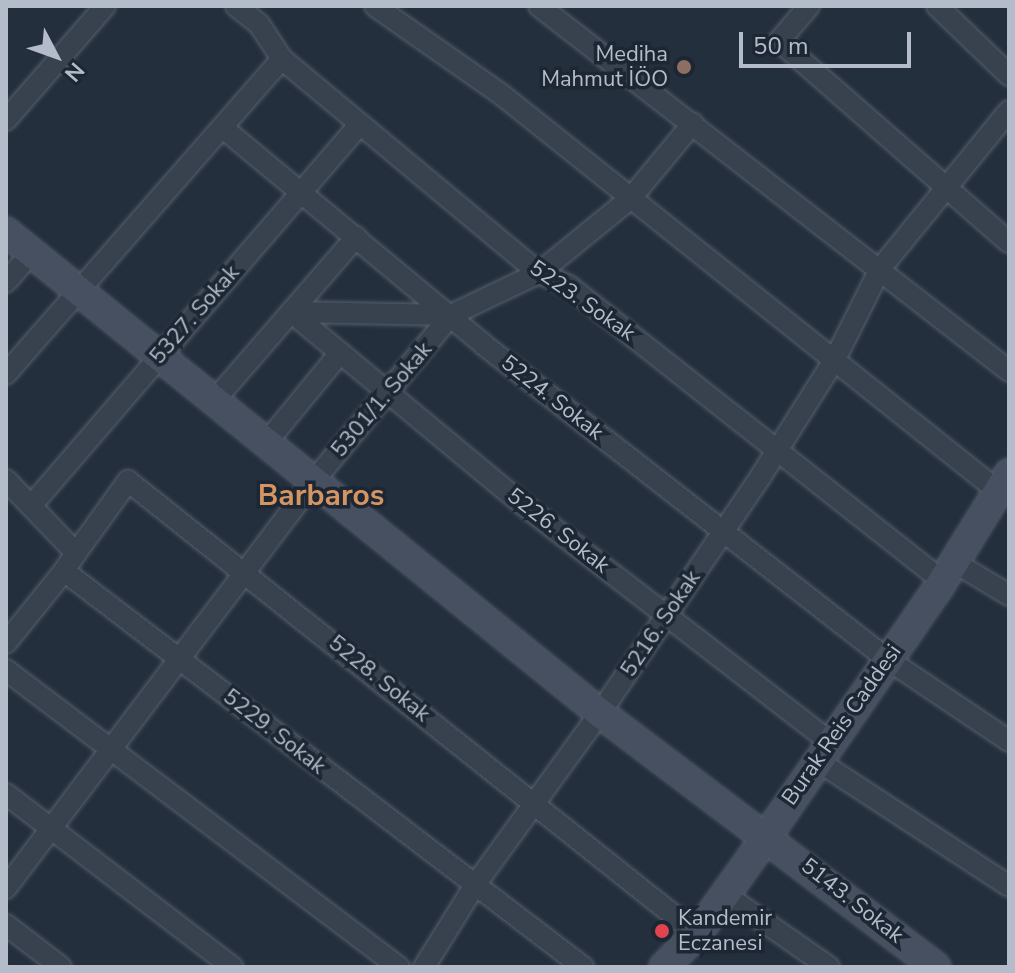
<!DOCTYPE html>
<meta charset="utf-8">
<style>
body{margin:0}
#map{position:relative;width:1015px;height:973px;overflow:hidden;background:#242f3e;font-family:"Nunito Sans",sans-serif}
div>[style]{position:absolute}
.roads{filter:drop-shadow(0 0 2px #565f6c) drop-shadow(0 0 2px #565f6c)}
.street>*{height:20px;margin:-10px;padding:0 10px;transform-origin:10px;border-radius:10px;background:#38414e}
.secondary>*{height:28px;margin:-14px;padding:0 14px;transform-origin:14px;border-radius:14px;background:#465061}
.dots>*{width:22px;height:22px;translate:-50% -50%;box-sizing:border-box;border:4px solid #1d2633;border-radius:50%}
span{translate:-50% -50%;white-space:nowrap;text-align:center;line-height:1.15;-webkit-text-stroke:7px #1d2633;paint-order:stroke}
.poi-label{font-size:22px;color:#b4bcc9}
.right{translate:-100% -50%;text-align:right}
.left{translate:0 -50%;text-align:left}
.street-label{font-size:22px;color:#b4bcc9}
.district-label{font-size:30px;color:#d59563;font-weight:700}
.frame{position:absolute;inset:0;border:8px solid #b4bcc9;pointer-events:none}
.north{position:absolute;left:16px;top:16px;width:80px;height:80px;-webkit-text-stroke:6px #1d2633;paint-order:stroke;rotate:131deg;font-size:22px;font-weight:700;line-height:32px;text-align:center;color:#b4bcc9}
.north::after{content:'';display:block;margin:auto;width:28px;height:36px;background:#b4bcc9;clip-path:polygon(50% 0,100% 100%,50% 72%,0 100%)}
.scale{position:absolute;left:739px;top:32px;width:172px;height:36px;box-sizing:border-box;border:4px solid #b4bcc9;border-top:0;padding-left:10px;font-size:24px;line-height:28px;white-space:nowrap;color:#b4bcc9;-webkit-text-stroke:6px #1d2633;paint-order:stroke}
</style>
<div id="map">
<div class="roads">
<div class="street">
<i style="left:236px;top:6px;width:29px;rotate:38deg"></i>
<i style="left:259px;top:24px;width:42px;rotate:56.7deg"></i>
<i style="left:282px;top:59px;width:334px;rotate:39.8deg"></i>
<i style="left:539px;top:273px;width:33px;rotate:23deg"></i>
<i style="left:569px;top:286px;width:476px;rotate:38.3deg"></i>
<i style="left:375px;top:6px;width:155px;rotate:35deg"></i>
<i style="left:502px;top:95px;width:635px;rotate:38.6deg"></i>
<i style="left:539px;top:6px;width:595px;rotate:37.83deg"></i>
<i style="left:809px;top:6px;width:46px;rotate:130.6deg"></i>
<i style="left:779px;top:41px;width:305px;rotate:41.2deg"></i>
<i style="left:937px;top:6px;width:100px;rotate:43.8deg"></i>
<i style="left:6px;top:120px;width:151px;rotate:-49deg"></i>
<i style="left:223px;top:128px;width:339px;rotate:39.7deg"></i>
<i style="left:484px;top:345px;width:511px;rotate:37.92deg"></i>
<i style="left:887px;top:659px;width:147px;rotate:33.9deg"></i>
<i style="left:6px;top:282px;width:38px;rotate:-49deg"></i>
<i style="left:291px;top:312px;width:305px;rotate:39.7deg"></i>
<i style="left:526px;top:507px;width:384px;rotate:37.7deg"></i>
<i style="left:291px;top:312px;width:160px;rotate:1.1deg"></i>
<i style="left:6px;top:374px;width:419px;rotate:-48.8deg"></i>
<i style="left:214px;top:401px;width:217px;rotate:-49.1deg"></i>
<i style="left:266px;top:443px;width:117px;rotate:-50.6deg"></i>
<i style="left:6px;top:480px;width:101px;rotate:46.2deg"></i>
<i style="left:76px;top:553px;width:22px;rotate:124deg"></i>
<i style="left:64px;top:571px;width:653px;rotate:37.34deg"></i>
<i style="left:31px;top:506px;width:504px;rotate:-49.26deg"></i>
<i style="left:76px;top:553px;width:89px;rotate:-54.2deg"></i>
<i style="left:128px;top:481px;width:727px;rotate:38.52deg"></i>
<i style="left:954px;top:562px;width:64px;rotate:31deg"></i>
<i style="left:6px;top:643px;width:92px;rotate:-51.1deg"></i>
<i style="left:6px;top:670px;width:493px;rotate:37.1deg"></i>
<i style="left:818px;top:761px;width:228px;rotate:33.2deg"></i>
<i style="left:6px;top:794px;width:285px;rotate:37.4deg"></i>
<i style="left:6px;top:888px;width:509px;rotate:-52.9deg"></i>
<i style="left:313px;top:482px;width:217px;rotate:-50.4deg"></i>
<i style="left:451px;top:315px;width:98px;rotate:-25.5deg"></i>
<i style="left:539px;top:273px;width:119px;rotate:-39.2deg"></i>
<i style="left:631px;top:198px;width:97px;rotate:-50.4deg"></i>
<i style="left:724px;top:894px;width:128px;rotate:34.8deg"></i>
<i style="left:6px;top:925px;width:69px;rotate:37.4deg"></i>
<i style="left:424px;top:967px;width:97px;rotate:-58.1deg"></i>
<i style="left:475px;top:885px;width:213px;rotate:-54deg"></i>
<i style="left:600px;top:713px;width:287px;rotate:-55.8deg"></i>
<i style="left:761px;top:476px;width:138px;rotate:-57.7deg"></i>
<i style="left:835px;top:359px;width:101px;rotate:-63.4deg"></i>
<i style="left:880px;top:269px;width:204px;rotate:-50.8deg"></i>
</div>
<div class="secondary">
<i style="left:6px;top:232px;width:764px;rotate:39deg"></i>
<i style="left:600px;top:713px;width:421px;rotate:37.1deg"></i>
<i style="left:664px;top:967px;width:47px;rotate:-45deg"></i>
<i style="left:697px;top:934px;width:120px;rotate:-54.5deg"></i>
<i style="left:767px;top:836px;width:299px;rotate:-55.4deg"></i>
<i style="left:937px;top:590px;width:137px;rotate:-58.2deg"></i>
</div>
</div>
<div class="dots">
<i style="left:684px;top:67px;background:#8d6e63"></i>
<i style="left:662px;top:931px;background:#e0444e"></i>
</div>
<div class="poi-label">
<span class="right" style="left:668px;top:67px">Mediha<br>Mahmut İÖO</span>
<span class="left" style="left:678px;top:931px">Kandemir<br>Eczanesi</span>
</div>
<div class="street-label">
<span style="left:582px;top:301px;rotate:35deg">5223. Sokak</span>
<span style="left:195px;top:315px;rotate:-49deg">5327. Sokak</span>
<span style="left:552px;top:398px;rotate:38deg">5224. Sokak</span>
<span style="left:382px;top:400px;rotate:-50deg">5301/1. Sokak</span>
<span style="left:558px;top:531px;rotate:38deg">5226. Sokak</span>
<span style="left:661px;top:624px;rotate:-56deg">5216. Sokak</span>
<span style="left:379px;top:679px;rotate:39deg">5228. Sokak</span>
<span style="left:842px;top:725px;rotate:-55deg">Burak Reis Caddesi</span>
<span style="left:274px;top:732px;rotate:38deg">5229. Sokak</span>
<span style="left:852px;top:901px;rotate:38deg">5143. Sokak</span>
</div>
<div class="district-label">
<span style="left:321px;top:496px">Barbaros</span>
</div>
<div class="frame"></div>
<div class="north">N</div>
<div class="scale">50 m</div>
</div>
